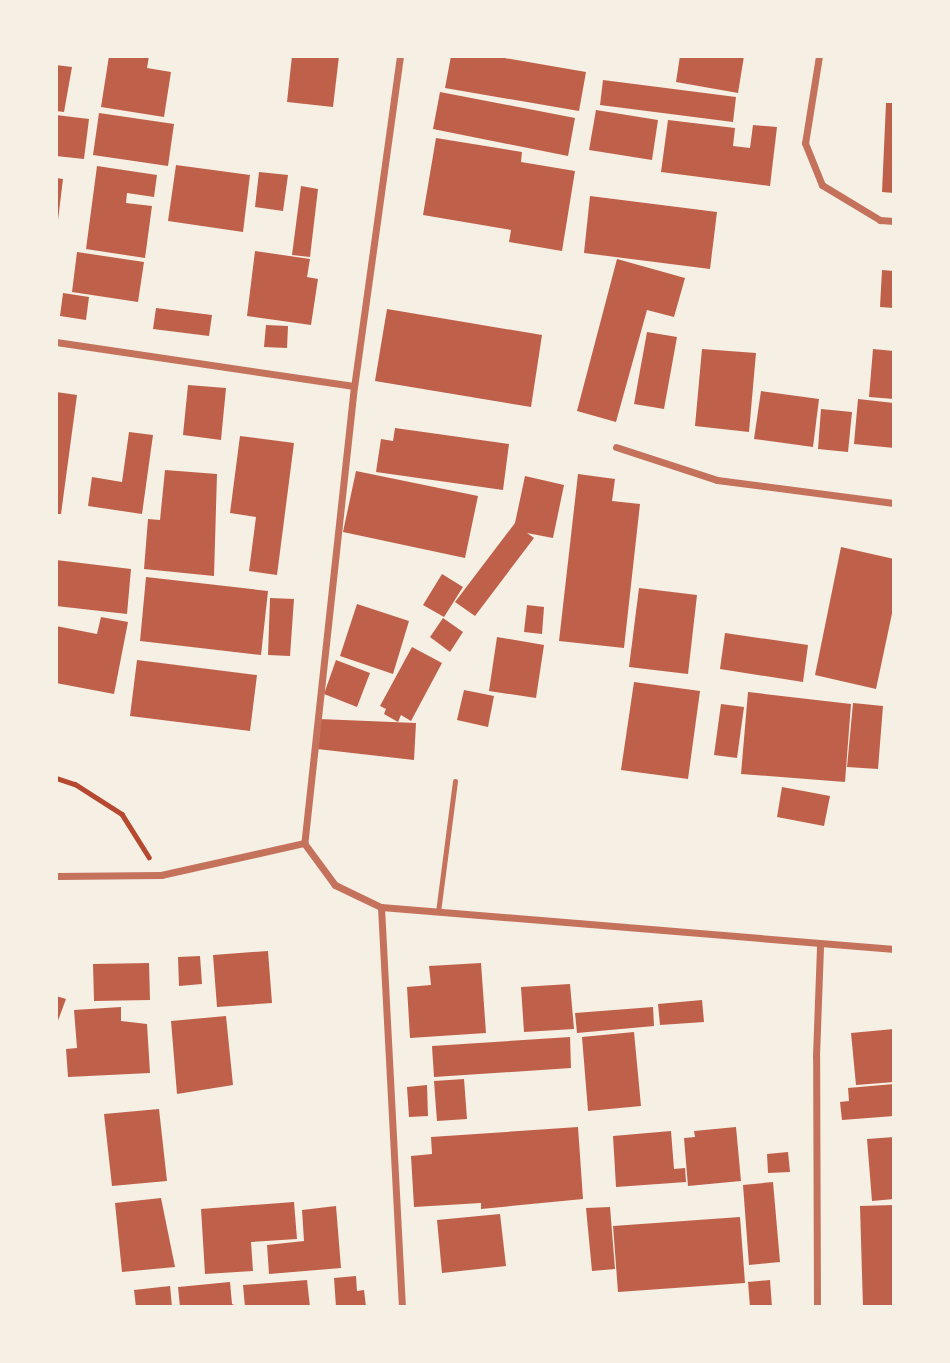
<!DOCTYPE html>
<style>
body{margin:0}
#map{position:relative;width:950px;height:1363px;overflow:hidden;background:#f6efe4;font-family:"Public Sans",sans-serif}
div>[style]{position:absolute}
.building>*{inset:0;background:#bf614a}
.path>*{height:4.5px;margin:-2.25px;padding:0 2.25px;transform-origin:2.25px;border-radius:2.25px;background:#b5482f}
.service>*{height:5px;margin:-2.5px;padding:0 2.5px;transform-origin:2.5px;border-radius:2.5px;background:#c5725c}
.minor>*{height:7px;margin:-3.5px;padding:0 3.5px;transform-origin:3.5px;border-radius:3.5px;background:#c5725c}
span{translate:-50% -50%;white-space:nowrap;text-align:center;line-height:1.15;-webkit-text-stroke:7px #f6efe4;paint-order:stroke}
.frame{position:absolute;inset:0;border:58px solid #f6efe4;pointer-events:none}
</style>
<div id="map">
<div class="building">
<i style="clip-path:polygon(109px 56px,149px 56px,147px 68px,171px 72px,164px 117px,101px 107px)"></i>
<i style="clip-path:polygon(292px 56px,339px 56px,333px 107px,287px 102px)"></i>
<i style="clip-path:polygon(451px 56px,493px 56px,586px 72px,579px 111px,445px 88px)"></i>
<i style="clip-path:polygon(680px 56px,744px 56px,738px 93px,676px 82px)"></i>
<i style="clip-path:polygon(56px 65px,72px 67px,64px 112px,56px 111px)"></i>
<i style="clip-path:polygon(603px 80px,736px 97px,733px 122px,600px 105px)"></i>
<i style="clip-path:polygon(440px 92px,575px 118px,568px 156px,433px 129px)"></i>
<i style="clip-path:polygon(886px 103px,894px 103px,894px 193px,882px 192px)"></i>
<i style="clip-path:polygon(596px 110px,658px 120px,652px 160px,589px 150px)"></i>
<i style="clip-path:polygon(99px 113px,174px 124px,168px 166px,93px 155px)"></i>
<i style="clip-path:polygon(56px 115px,89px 119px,84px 159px,56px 156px)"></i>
<i style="clip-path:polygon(668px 120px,735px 128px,733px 146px,750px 148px,753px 125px,777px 127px,770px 186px,661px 172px)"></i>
<i style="clip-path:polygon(436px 138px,522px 152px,521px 162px,575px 171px,562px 251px,509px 242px,511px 230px,423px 215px)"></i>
<i style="clip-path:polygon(176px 165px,250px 175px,243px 232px,168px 221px)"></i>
<i style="clip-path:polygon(97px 166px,157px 175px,154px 197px,127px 193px,126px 203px,152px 206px,145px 258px,86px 249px)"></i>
<i style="clip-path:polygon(259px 172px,288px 175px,283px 211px,255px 207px)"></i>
<i style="clip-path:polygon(56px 178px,63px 179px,58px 220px,56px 220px)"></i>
<i style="clip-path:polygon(301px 186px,318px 189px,310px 257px,292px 255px)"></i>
<i style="clip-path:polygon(590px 196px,717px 212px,710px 269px,584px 253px)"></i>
<i style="clip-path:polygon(255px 251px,310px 259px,307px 277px,318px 279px,311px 325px,247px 316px)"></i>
<i style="clip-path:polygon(77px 252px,144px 262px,138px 302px,72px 292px)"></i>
<i style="clip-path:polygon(617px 259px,685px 278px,674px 317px,647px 310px,616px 422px,577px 411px)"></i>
<i style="clip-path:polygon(882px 270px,894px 271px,894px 308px,880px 307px)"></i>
<i style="clip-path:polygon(63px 293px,89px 297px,86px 320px,60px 316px)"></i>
<i style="clip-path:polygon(156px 308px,212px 315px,209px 336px,153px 329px)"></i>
<i style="clip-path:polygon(387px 309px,542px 335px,531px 407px,375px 381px)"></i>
<i style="clip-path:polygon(266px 325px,288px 326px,287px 348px,264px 347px)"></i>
<i style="clip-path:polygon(647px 332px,677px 337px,664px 409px,634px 404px)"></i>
<i style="clip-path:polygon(702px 349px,756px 353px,749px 432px,695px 426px)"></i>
<i style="clip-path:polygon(873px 349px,894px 351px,894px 399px,869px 397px)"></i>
<i style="clip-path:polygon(188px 385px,226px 388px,221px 440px,183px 435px)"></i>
<i style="clip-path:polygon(761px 391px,819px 399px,813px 447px,754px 439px)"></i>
<i style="clip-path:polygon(56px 392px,77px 395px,61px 514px,56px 514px)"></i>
<i style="clip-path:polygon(858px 399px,894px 403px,894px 448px,854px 444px)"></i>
<i style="clip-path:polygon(821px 409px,852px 412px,848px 452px,818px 449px)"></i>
<i style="clip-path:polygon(395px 428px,509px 444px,503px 490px,376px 472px,381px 439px,393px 441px)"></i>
<i style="clip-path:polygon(129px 432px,153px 435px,142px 514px,88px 506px,92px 477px,122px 482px)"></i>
<i style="clip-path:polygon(240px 436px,294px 443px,277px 575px,249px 571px,256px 517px,230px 513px)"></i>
<i style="clip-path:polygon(165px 470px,217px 474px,214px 576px,144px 569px,148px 519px,160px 520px)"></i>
<i style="clip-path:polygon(356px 471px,478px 496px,465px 558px,343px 532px)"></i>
<i style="clip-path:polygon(578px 474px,615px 479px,612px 501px,640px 504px,624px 648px,559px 641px)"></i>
<i style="clip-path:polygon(525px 476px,564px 485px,553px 538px,527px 533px,534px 538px,475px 616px,455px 602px,515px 523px)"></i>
<i style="clip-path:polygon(841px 547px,894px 559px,894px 604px,876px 689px,815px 675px)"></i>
<i style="clip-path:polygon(56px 560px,131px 569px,127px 614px,56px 606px)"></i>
<i style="clip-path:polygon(442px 574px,463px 587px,444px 617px,423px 605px)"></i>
<i style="clip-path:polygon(146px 577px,268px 591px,261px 655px,140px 641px)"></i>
<i style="clip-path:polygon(639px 588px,697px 595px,688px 674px,629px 667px)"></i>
<i style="clip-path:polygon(270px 598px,294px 599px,290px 656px,268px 655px)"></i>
<i style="clip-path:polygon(357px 604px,409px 621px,393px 674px,340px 656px)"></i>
<i style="clip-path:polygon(527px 605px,544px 607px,542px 634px,524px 632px)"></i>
<i style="clip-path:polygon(101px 617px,128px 622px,114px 694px,56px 683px,56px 626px,97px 634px)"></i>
<i style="clip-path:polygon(443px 618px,463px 632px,450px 652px,430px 637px)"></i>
<i style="clip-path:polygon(725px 633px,808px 645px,803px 682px,720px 669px)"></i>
<i style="clip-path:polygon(497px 637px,544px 645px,536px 698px,489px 691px)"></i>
<i style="clip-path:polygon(412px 647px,442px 663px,411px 721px,401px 715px,398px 722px,384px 714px,386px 709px,380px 706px)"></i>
<i style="clip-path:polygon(137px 660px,257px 675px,250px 731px,130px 716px)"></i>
<i style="clip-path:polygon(336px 660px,370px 673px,357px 707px,324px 694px)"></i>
<i style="clip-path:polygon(634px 682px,700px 691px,688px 779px,621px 770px)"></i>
<i style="clip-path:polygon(464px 690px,494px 696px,488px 727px,457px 720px)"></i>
<i style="clip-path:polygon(748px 692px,851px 704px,845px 782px,741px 774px)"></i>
<i style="clip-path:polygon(853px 703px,883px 706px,878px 769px,847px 767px)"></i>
<i style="clip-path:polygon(721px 704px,744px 707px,737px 758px,714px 755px)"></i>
<i style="clip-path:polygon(319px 719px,416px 723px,414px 760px,317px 749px)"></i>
<i style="clip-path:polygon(782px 787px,830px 796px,824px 826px,777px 817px)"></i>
<i style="clip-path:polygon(268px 951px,272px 1003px,217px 1007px,213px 955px)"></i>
<i style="clip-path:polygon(200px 956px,202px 984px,179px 986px,178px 957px)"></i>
<i style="clip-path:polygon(149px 963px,150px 1000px,94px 1001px,93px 964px)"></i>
<i style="clip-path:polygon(481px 963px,486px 1033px,410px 1038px,407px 987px,431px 985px,429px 966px)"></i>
<i style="clip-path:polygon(570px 984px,574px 1029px,524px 1032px,521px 987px)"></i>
<i style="clip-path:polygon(56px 996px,66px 999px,56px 1026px)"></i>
<i style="clip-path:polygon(702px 1000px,704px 1022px,660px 1025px,658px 1004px)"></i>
<i style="clip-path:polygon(121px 1007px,121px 1021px,147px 1024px,150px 1073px,68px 1077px,66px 1049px,77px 1048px,74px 1010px)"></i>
<i style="clip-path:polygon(653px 1007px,654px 1026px,577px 1033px,575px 1013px)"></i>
<i style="clip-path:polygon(226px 1016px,233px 1085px,177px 1094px,171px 1021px)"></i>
<i style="clip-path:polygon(894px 1029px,894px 1082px,856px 1085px,851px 1033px)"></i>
<i style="clip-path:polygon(634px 1032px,641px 1106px,588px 1111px,582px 1037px)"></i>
<i style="clip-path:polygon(570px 1037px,571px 1068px,434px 1077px,432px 1046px)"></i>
<i style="clip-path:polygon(464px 1079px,467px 1119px,437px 1121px,434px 1081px)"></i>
<i style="clip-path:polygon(894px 1084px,894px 1116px,842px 1120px,840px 1102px,849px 1101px,848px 1088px)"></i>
<i style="clip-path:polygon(427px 1085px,428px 1116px,409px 1117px,407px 1087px)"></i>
<i style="clip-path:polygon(159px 1109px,167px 1181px,112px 1186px,104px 1114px)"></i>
<i style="clip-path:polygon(578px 1127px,583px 1199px,481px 1209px,481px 1203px,414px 1207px,411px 1156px,432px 1154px,431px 1137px)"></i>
<i style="clip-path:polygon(736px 1127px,741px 1181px,688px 1186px,684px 1138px,695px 1137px,694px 1131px)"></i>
<i style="clip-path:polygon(671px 1131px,674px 1169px,685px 1168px,686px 1182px,616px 1187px,613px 1136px)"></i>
<i style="clip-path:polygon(894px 1137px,894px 1199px,872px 1201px,867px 1139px)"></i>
<i style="clip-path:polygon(788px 1152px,790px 1172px,768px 1173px,767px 1154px)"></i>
<i style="clip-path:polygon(773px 1182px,780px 1262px,749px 1265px,743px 1185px)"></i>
<i style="clip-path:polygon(161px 1198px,175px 1267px,122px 1272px,115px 1203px)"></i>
<i style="clip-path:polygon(294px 1202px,297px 1239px,251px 1242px,253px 1271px,205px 1274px,201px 1209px)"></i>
<i style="clip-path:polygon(894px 1205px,894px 1307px,863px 1307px,860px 1206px)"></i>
<i style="clip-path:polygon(336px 1206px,341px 1268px,269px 1274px,267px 1245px,304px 1241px,302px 1210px)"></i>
<i style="clip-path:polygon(610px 1207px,615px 1269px,592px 1271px,586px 1208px)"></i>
<i style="clip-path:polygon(500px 1214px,506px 1266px,442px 1273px,437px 1220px)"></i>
<i style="clip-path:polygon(740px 1217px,745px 1283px,618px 1292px,613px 1226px)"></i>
<i style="clip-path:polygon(356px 1276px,357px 1291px,364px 1290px,366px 1307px,336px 1307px,334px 1278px)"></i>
<i style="clip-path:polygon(307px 1280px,310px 1307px,245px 1307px,243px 1285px)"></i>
<i style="clip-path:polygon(770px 1280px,772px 1307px,750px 1307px,748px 1282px)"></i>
<i style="clip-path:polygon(230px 1282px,232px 1304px,239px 1307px,180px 1307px,178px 1287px)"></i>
<i style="clip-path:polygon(170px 1286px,172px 1307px,136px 1307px,134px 1290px)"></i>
</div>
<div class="path">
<i style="left:56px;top:778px;width:20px;rotate:18deg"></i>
<i style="left:75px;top:784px;width:56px;rotate:32.6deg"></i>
<i style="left:122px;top:814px;width:51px;rotate:57.9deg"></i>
</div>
<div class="service">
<i style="left:438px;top:912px;width:132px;rotate:-82.6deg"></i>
</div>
<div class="minor">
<i style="left:400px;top:56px;width:333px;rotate:97.9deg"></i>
<i style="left:354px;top:386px;width:460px;rotate:96.2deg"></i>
<i style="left:304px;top:843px;width:52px;rotate:53.6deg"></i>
<i style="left:335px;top:885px;width:51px;rotate:25.6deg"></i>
<i style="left:381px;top:907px;width:515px;rotate:4.68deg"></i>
<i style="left:819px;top:56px;width:88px;rotate:99.1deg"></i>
<i style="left:805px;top:143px;width:45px;rotate:68deg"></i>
<i style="left:822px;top:185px;width:68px;rotate:31.1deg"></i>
<i style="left:880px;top:220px;width:14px;rotate:4deg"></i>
<i style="left:56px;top:342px;width:301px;rotate:8.4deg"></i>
<i style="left:616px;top:447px;width:106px;rotate:18.1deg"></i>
<i style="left:717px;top:480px;width:178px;rotate:7.4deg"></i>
<i style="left:56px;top:876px;width:105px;rotate:-0.5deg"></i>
<i style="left:161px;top:875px;width:147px;rotate:-12.6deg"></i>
<i style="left:381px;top:907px;width:401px;rotate:87deg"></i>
<i style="left:817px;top:1307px;width:251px;rotate:-90.2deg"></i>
<i style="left:816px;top:1056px;width:111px;rotate:-87.9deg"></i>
</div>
<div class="frame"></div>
</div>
